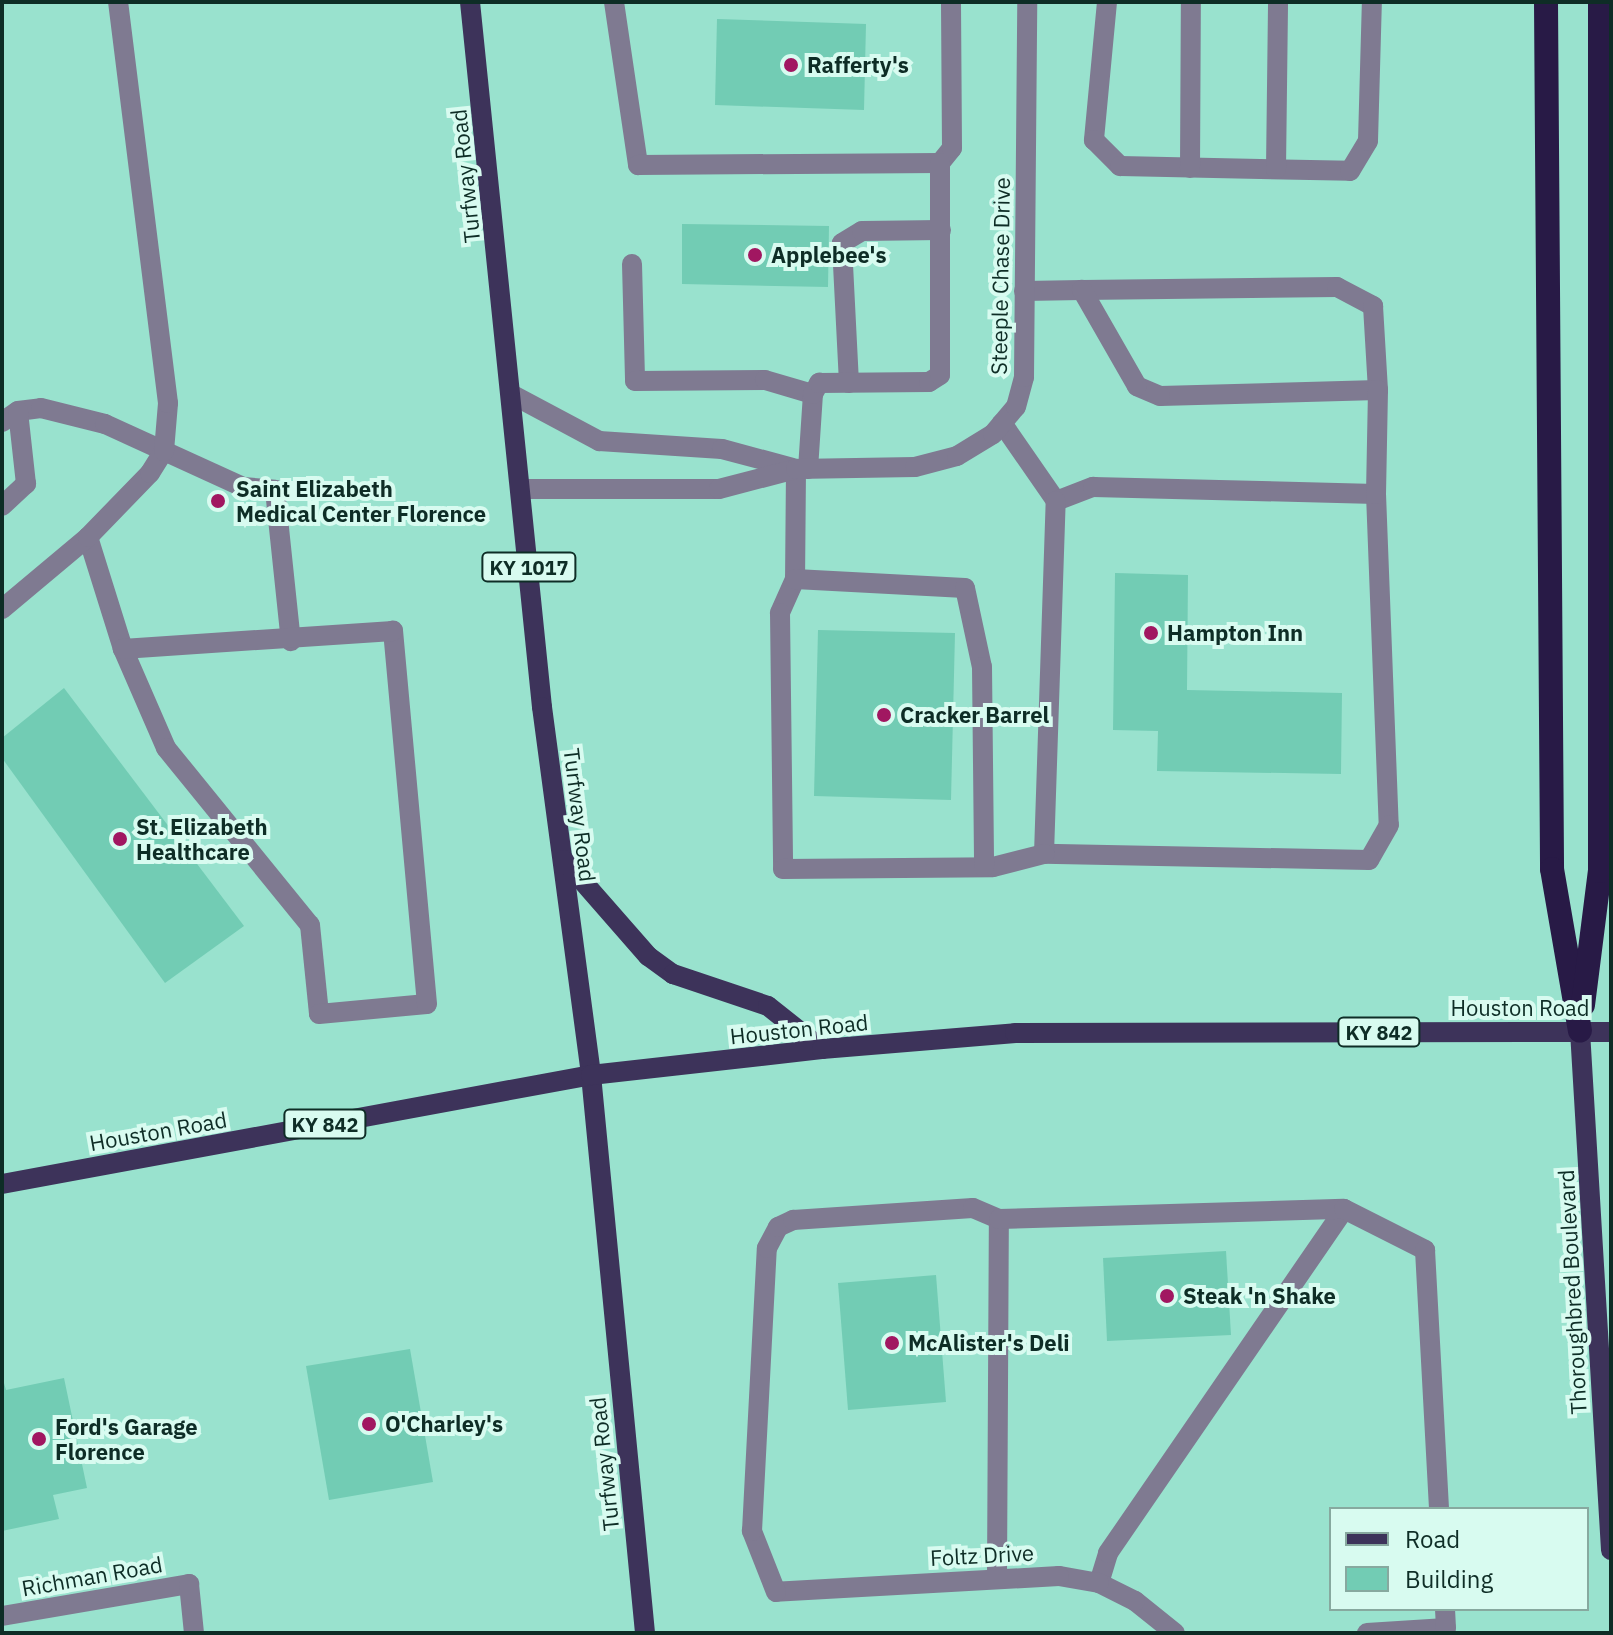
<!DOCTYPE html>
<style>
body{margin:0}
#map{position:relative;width:1613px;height:1635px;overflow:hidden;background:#99e2ce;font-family:"IBM Plex Sans",sans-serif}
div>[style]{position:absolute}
.building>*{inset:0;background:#72ccb4}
.minor>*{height:20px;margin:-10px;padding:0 10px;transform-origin:10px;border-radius:10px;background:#7f7a91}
.major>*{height:20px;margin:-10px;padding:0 10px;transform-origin:10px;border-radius:10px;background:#3d335a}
.highway>*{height:24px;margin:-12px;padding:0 12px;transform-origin:12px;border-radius:12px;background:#281a46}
.dots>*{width:22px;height:22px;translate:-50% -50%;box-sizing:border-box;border:4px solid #d8fbf0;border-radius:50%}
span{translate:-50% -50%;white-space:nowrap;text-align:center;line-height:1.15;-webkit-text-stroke:8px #d8fbf0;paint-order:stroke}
.shield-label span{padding:2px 6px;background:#d8fbf0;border:2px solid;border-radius:6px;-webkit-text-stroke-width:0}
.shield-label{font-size:20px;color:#0e2d26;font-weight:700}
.poi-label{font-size:22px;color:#0e2d26;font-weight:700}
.left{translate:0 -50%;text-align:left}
.street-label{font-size:22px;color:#0e2d26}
.frame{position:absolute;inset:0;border:4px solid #0e2d26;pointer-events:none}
.legend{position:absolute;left:1329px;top:1507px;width:260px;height:104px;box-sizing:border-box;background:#d8fbf0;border:2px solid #87a99f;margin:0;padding:10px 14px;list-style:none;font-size:24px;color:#0e2d26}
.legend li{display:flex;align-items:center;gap:16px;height:40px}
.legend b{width:40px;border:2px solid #87a99f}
</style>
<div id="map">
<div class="building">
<i style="clip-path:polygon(717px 19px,866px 24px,864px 110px,715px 105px)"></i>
<i style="clip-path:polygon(682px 224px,829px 226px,828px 287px,682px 284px)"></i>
<i style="clip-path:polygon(1115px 573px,1188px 575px,1187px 690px,1342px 693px,1341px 774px,1157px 771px,1158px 731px,1113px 730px)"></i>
<i style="clip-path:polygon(818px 630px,955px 633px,951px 800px,814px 796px)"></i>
<i style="clip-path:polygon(64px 688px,244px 926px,165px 983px,2px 758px,2px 738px)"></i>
<i style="clip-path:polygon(1226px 1251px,1231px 1335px,1107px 1341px,1103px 1258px)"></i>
<i style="clip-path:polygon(936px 1275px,946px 1402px,848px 1410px,838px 1283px)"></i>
<i style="clip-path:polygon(410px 1349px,433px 1482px,329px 1500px,306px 1366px)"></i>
<i style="clip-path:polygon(2px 1376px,6px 1390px,64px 1378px,87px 1488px,53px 1495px,59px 1519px,2px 1531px)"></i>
</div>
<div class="minor">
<i style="left:614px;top:2px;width:165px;rotate:81.6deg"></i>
<i style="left:638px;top:165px;width:302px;rotate:-0.4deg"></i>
<i style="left:940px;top:163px;width:19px;rotate:-51deg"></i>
<i style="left:952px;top:148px;width:146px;rotate:-90.4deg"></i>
<i style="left:1107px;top:2px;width:139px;rotate:95.4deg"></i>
<i style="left:1094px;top:140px;width:37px;rotate:45deg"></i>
<i style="left:1120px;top:166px;width:230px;rotate:1.2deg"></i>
<i style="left:1350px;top:171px;width:35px;rotate:-59deg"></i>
<i style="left:1368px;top:141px;width:139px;rotate:-88.4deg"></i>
<i style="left:1190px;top:168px;width:166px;rotate:-89.7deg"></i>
<i style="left:1276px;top:169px;width:167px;rotate:-89.3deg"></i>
<i style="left:632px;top:264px;width:117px;rotate:88.5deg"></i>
<i style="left:635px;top:381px;width:130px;rotate:-0.4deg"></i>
<i style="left:765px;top:380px;width:50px;rotate:16.3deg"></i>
<i style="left:1024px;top:291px;width:58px;rotate:-1deg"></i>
<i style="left:1082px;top:290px;width:255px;rotate:-0.7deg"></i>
<i style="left:1337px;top:287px;width:41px;rotate:27.8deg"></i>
<i style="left:1373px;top:306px;width:84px;rotate:86.6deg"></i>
<i style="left:1378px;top:390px;width:218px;rotate:178.4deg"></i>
<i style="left:1160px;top:396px;width:25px;rotate:-157deg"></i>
<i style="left:1137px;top:386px;width:111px;rotate:-119.8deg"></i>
<i style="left:849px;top:383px;width:140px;rotate:-92.9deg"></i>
<i style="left:842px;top:243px;width:23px;rotate:-31deg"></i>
<i style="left:862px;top:231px;width:79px;rotate:-0.7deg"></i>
<i style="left:513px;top:395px;width:98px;rotate:28.1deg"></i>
<i style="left:599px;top:441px;width:123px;rotate:3.7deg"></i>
<i style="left:722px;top:449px;width:73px;rotate:15deg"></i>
<i style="left:2px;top:422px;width:19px;rotate:-35deg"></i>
<i style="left:18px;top:411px;width:23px;rotate:-7deg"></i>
<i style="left:41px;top:408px;width:66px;rotate:14deg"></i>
<i style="left:105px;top:424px;width:152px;rotate:24.5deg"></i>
<i style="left:243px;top:487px;width:32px;rotate:5deg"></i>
<i style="left:275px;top:490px;width:152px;rotate:84deg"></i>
<i style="left:1002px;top:423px;width:95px;rotate:55.3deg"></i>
<i style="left:1056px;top:501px;width:40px;rotate:-21deg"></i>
<i style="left:1093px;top:487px;width:283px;rotate:1.4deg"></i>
<i style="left:1376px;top:494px;width:331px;rotate:87.8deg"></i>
<i style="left:1389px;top:825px;width:40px;rotate:119.7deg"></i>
<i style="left:1369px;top:860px;width:325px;rotate:-178.9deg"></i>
<i style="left:1044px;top:854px;width:353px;rotate:-88.1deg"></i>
<i style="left:796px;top:469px;width:110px;rotate:90.5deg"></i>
<i style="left:795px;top:579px;width:37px;rotate:114deg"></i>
<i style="left:780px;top:613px;width:256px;rotate:89.3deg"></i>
<i style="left:783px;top:869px;width:210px;rotate:-0.5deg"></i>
<i style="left:993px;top:867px;width:53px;rotate:-14.3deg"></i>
<i style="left:808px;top:469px;width:75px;rotate:-86.2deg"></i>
<i style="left:813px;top:394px;width:13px;rotate:-61deg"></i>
<i style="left:819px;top:383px;width:110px;rotate:-0.5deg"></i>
<i style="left:929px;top:382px;width:13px;rotate:-32deg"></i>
<i style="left:940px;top:375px;width:212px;rotate:-90deg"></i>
<i style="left:523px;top:489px;width:196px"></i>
<i style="left:719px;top:489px;width:80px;rotate:-14.6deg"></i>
<i style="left:796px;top:469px;width:119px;rotate:-1deg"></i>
<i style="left:915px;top:467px;width:43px;rotate:-14.7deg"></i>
<i style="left:957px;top:456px;width:42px;rotate:-31.4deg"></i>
<i style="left:993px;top:434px;width:35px;rotate:-50deg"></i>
<i style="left:1016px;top:407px;width:31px;rotate:-75deg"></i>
<i style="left:1024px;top:377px;width:375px;rotate:-89.5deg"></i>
<i style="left:1376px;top:494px;width:104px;rotate:-88.9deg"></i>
<i style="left:2px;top:506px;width:33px;rotate:-43deg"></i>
<i style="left:26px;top:484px;width:73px;rotate:-96.3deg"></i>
<i style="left:88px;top:537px;width:117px;rotate:72.6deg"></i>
<i style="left:123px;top:649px;width:108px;rotate:66.5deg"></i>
<i style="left:166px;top:748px;width:228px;rotate:50.9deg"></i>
<i style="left:310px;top:925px;width:89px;rotate:84.2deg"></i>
<i style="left:319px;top:1014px;width:108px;rotate:-5.3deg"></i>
<i style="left:427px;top:1004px;width:375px;rotate:-95.2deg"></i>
<i style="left:393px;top:631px;width:271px;rotate:176.2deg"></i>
<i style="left:795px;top:579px;width:170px;rotate:3deg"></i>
<i style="left:965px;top:588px;width:81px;rotate:77.9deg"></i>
<i style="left:982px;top:667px;width:200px;rotate:89.4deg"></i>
<i style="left:2px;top:609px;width:112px;rotate:-39.9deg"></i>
<i style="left:88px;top:537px;width:89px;rotate:-45.9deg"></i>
<i style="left:150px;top:473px;width:26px;rotate:-58deg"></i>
<i style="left:164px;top:451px;width:48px;rotate:-85.2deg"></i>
<i style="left:168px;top:403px;width:404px;rotate:-97.1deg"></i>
<i style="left:997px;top:1576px;width:357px;rotate:-89.7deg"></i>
<i style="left:1099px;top:1583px;width:31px;rotate:-73deg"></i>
<i style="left:1108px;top:1553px;width:417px;rotate:-55.5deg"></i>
<i style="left:2px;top:1616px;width:190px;rotate:-9.7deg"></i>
<i style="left:189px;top:1584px;width:49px;rotate:84.2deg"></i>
<i style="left:1175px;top:1633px;width:51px;rotate:-141.3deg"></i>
<i style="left:1135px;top:1601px;width:40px;rotate:-153.4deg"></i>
<i style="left:1099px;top:1583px;width:41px;rotate:-170.1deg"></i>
<i style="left:1059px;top:1576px;width:283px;rotate:176.8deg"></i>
<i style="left:776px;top:1592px;width:66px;rotate:-111.5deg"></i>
<i style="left:752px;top:1531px;width:283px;rotate:-87deg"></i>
<i style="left:767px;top:1248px;width:24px;rotate:-62deg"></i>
<i style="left:778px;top:1227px;width:17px;rotate:-25deg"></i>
<i style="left:793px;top:1220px;width:180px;rotate:-3.8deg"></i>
<i style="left:973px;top:1208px;width:28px;rotate:23deg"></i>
<i style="left:999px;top:1219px;width:345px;rotate:-1.7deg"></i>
<i style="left:1344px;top:1209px;width:91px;rotate:26.8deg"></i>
<i style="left:1425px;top:1250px;width:259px;rotate:86.9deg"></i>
<i style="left:1367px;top:1633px;width:79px;rotate:-3.6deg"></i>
<i style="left:1446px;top:1628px;width:19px;rotate:-93deg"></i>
</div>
<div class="major">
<i style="left:470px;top:2px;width:709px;rotate:84.17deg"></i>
<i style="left:542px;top:707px;width:371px;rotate:82.4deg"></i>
<i style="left:591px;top:1075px;width:561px;rotate:84.47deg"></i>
<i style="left:564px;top:860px;width:128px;rotate:48.8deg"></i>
<i style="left:648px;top:956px;width:31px;rotate:36deg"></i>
<i style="left:673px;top:974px;width:100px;rotate:18.6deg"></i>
<i style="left:768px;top:1006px;width:69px;rotate:38.5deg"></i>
<i style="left:1580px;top:1031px;width:520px;rotate:86.58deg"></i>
<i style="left:2px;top:1184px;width:599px;rotate:-10.48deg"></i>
<i style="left:591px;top:1075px;width:232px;rotate:-6.4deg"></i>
<i style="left:822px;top:1049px;width:194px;rotate:-4.7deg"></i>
<i style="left:1015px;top:1033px;width:596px;rotate:-0.1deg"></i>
</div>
<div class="highway">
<i style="left:1546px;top:2px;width:867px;rotate:89.6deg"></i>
<i style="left:1552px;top:869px;width:164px;rotate:80.2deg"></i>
<i style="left:1583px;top:1005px;width:135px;rotate:-82.8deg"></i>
<i style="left:1600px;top:871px;width:869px;rotate:-90deg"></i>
</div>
<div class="dots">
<i style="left:791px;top:65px;background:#a11761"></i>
<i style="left:755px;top:255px;background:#a11761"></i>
<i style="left:218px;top:501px;background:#a11761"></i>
<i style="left:1151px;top:633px;background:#a11761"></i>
<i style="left:884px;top:715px;background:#a11761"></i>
<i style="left:120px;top:839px;background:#a11761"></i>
<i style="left:1167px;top:1296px;background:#a11761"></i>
<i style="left:892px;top:1343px;background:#a11761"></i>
<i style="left:369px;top:1424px;background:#a11761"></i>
<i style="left:39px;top:1439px;background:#a11761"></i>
</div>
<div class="shield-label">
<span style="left:529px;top:567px">KY 1017</span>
<span style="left:1379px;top:1032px">KY 842</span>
<span style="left:325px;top:1124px">KY 842</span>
</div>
<div class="poi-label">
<span class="left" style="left:807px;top:65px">Rafferty's</span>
<span class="left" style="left:771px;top:255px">Applebee's</span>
<span class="left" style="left:236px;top:501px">Saint Elizabeth<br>Medical Center Florence</span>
<span class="left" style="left:1167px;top:633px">Hampton Inn</span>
<span class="left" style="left:900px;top:715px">Cracker Barrel</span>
<span class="left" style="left:136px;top:839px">St. Elizabeth<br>Healthcare</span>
<span class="left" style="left:1183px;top:1296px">Steak 'n Shake</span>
<span class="left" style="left:908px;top:1343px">McAlister's Deli</span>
<span class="left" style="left:385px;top:1424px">O'Charley's</span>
<span class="left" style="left:55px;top:1439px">Ford's Garage<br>Florence</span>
</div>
<div class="street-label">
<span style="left:465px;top:176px;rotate:-96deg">Turfway Road</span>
<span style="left:1000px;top:276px;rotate:-89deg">Steeple Chase Drive</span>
<span style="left:580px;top:815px;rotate:83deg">Turfway Road</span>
<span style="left:1520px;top:1008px">Houston Road</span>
<span style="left:799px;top:1029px;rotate:-6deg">Houston Road</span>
<span style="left:158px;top:1131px;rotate:-10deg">Houston Road</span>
<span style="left:1572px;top:1292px;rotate:-93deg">Thoroughbred Boulevard</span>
<span style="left:604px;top:1464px;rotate:-96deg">Turfway Road</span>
<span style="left:982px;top:1555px;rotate:-3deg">Foltz Drive</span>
<span style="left:92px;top:1576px;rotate:-10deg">Richman Road</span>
</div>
<div class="frame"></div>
<ul class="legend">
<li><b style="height:10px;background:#3d335a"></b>Road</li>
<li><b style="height:22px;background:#72ccb4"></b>Building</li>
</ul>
</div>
